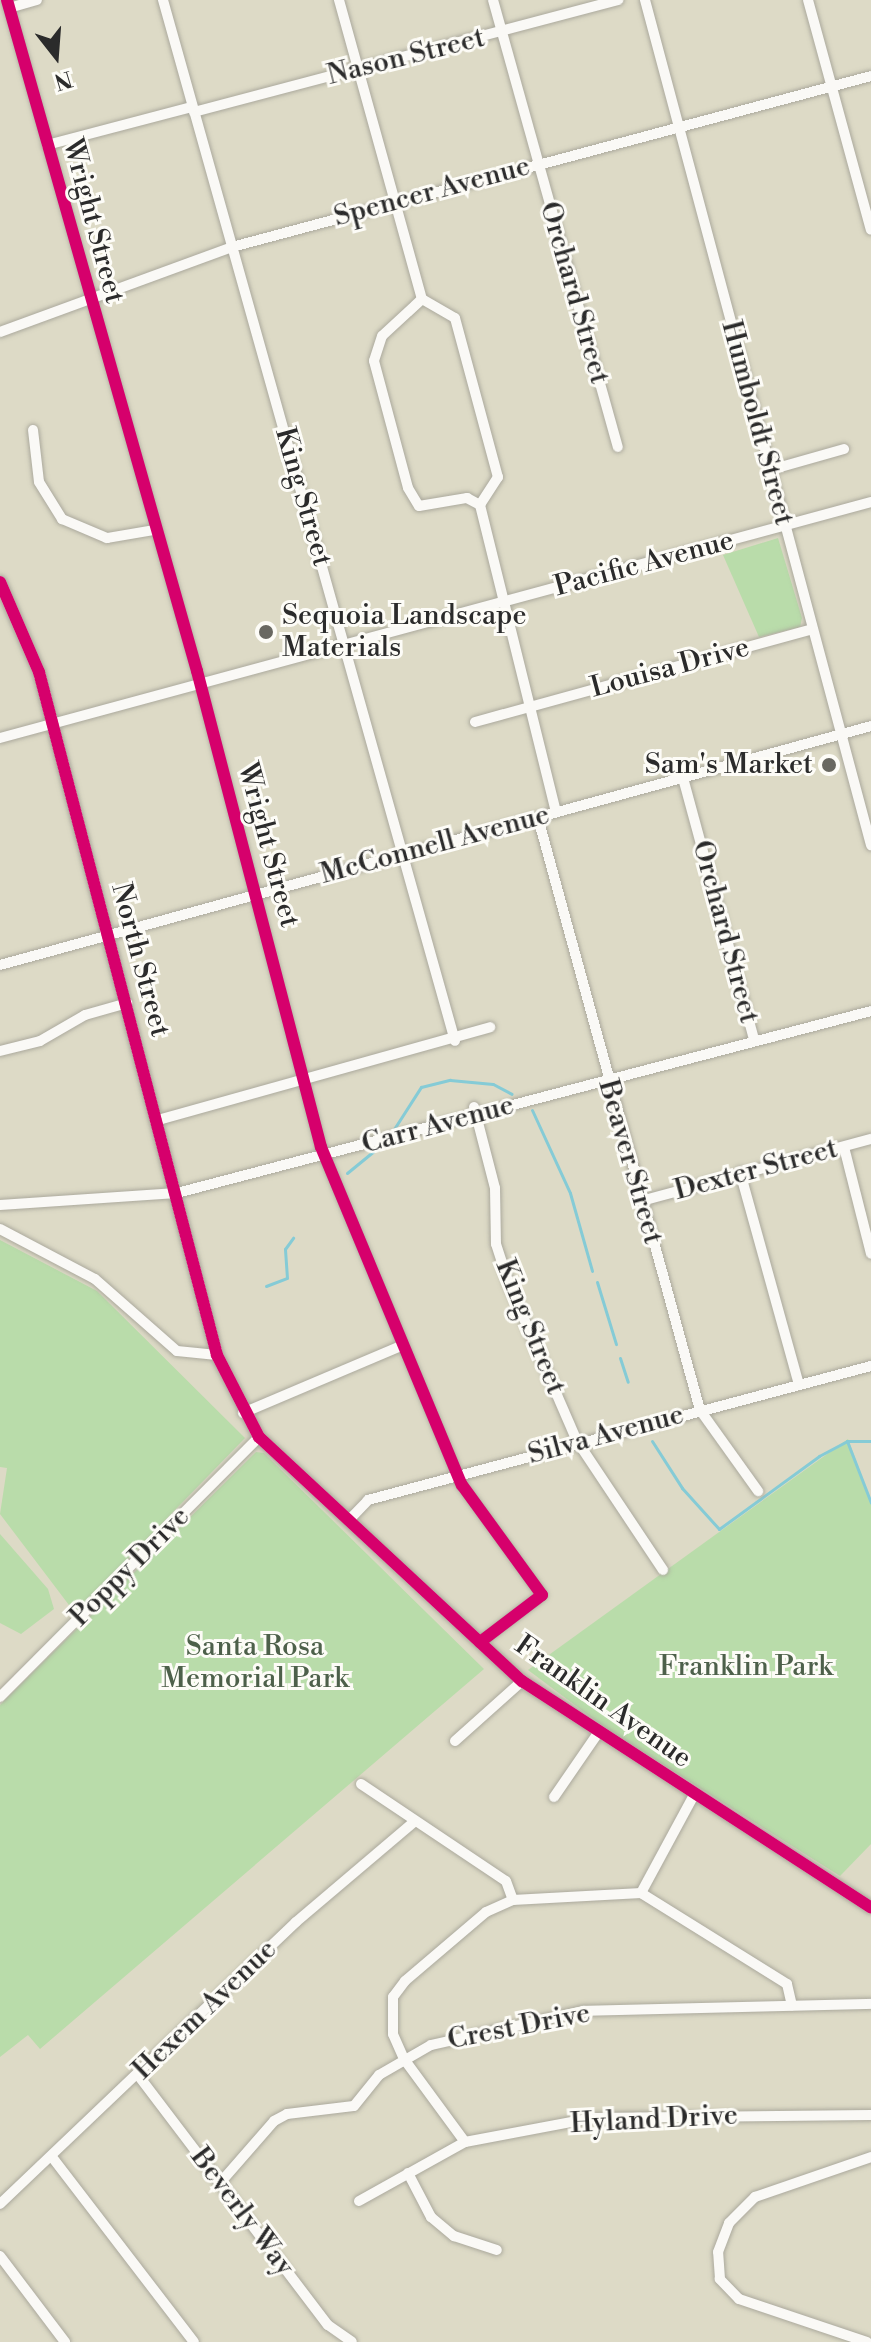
<!DOCTYPE html>
<style>
body{margin:0}
#map{position:relative;width:871px;height:2342px;overflow:hidden;background:#dddac6;font-family:"Libre Bodoni",serif}
div>[style]{position:absolute}
.green>*{inset:0;background:#b9dcaa}
.stream>*{height:3px;margin:-1.5px;padding:0 1.5px;transform-origin:1.5px;border-radius:1.5px;background:#85cbd6}
.roads{filter:drop-shadow(0 0 2px #aba99d) drop-shadow(0 0 2px #aba99d)}
.minor>*{height:10px;margin:-5px;padding:0 5px;transform-origin:5px;border-radius:5px;background:#faf9f6}
.major>*{height:12px;margin:-6px;padding:0 6px;transform-origin:6px;border-radius:6px;background:#e5e0d2}
.cycleway>*{height:12px;margin:-6px;padding:0 6px;transform-origin:6px;border-radius:6px;background:#d6006c}
.dots>*{width:22px;height:22px;translate:-50% -50%;box-sizing:border-box;border:4px solid #fdfcf7;border-radius:50%}
span{translate:-50% -50%;white-space:nowrap;text-align:center;line-height:1.15;-webkit-text-stroke:6px #fdfcf7;paint-order:stroke}
.street-label{font-size:28px;color:#2b2b2b}
.poi-label{font-size:28px;color:#2b2b2b}
.left{translate:0 -50%;text-align:left}
.right{translate:-100% -50%;text-align:right}
.park-label{font-size:28px;color:#4d604a}
.north{position:absolute;left:16px;top:16px;width:80px;height:80px;-webkit-text-stroke:6px #fdfcf7;paint-order:stroke;rotate:163deg;font-size:22px;font-weight:700;line-height:32px;text-align:center;color:#2b2b2b}
.north::after{content:'';display:block;margin:auto;width:28px;height:36px;background:#2b2b2b;clip-path:polygon(50% 0,100% 100%,50% 72%,0 100%)}
</style>
<div id="map">
<div class="green">
<i style="clip-path:polygon(778px 538px,802px 618px,800px 627px,759px 637px,723px 555px)"></i>
<i style="clip-path:polygon(0 1240px,97px 1291px,245px 1438px,75px 1613px,0 1514px,7px 1468px,0 1467px)"></i>
<i style="clip-path:polygon(848px 1439px,871px 1501px,871px 1844px,840px 1876px,611px 1732px,528px 1670px)"></i>
<i style="clip-path:polygon(256px 1452px,264px 1453px,484px 1669px,40px 2049px,28px 2035px,0 2057px,0 1705px)"></i>
<i style="clip-path:polygon(0 1534px,48px 1589px,54px 1609px,21px 1634px,0 1623px)"></i>
</div>
<div class="stream">
<i style="left:532px;top:1110px;width:91px;rotate:65.4deg"></i>
<i style="left:570px;top:1193px;width:81px;rotate:74.2deg"></i>
<i style="left:394px;top:1129px;width:50px;rotate:-57.3deg"></i>
<i style="left:421px;top:1087px;width:30px;rotate:-14deg"></i>
<i style="left:450px;top:1080px;width:43px;rotate:5.3deg"></i>
<i style="left:493px;top:1084px;width:21px;rotate:28deg"></i>
<i style="left:347px;top:1173px;width:43px;rotate:-39.3deg"></i>
<i style="left:597px;top:1282px;width:65px;rotate:73deg"></i>
<i style="left:266px;top:1286px;width:22px;rotate:-21deg"></i>
<i style="left:287px;top:1278px;width:29px;rotate:-94deg"></i>
<i style="left:285px;top:1249px;width:14px;rotate:-54deg"></i>
<i style="left:620px;top:1358px;width:25px;rotate:72deg"></i>
<i style="left:652px;top:1441px;width:56px;rotate:57.4deg"></i>
<i style="left:682px;top:1488px;width:55px;rotate:47.9deg"></i>
<i style="left:719px;top:1529px;width:124px;rotate:-36.1deg"></i>
<i style="left:819px;top:1456px;width:32px;rotate:-28deg"></i>
<i style="left:847px;top:1441px;width:24px"></i>
<i style="left:847px;top:1441px;width:66px;rotate:68.8deg"></i>
</div>
<div class="roads">
<div class="minor">
<i style="left:7px;top:0;width:697px;rotate:74.19deg"></i>
<i style="left:197px;top:671px;width:492px;rotate:75.4deg"></i>
<i style="left:321px;top:1147px;width:366px;rotate:67.4deg"></i>
<i style="left:462px;top:1485px;width:136px;rotate:54deg"></i>
<i style="left:542px;top:1595px;width:78px;rotate:142.8deg"></i>
<i style="left:163px;top:0;width:1081px;rotate:74.33deg"></i>
<i style="left:339px;top:0;width:310px;rotate:74.5deg"></i>
<i style="left:422px;top:299px;width:38px;rotate:30deg"></i>
<i style="left:455px;top:318px;width:165px;rotate:74.9deg"></i>
<i style="left:498px;top:477px;width:33px;rotate:123deg"></i>
<i style="left:480px;top:505px;width:316px;rotate:76.1deg"></i>
<i style="left:493px;top:0;width:464px;rotate:74.4deg"></i>
<i style="left:645px;top:0;width:875px;rotate:75.03deg"></i>
<i style="left:808px;top:0;width:238px;rotate:74.7deg"></i>
<i style="left:9px;top:8px;width:29px;rotate:-16deg"></i>
<i style="left:194px;top:112px;width:439px;rotate:-14.8deg"></i>
<i style="left:47px;top:145px;width:150px;rotate:-14.7deg"></i>
<i style="left:422px;top:299px;width:54px;rotate:137.2deg"></i>
<i style="left:382px;top:336px;width:26px;rotate:108deg"></i>
<i style="left:374px;top:361px;width:131px;rotate:75deg"></i>
<i style="left:408px;top:488px;width:21px;rotate:59deg"></i>
<i style="left:419px;top:506px;width:49px;rotate:-9.5deg"></i>
<i style="left:467px;top:498px;width:15px;rotate:28deg"></i>
<i style="left:0;top:332px;width:247px;rotate:-20.1deg"></i>
<i style="left:232px;top:247px;width:661px;rotate:-14.98deg"></i>
<i style="left:33px;top:430px;width:52px;rotate:83.4deg"></i>
<i style="left:39px;top:482px;width:44px;rotate:58.1deg"></i>
<i style="left:62px;top:519px;width:49px;rotate:22.9deg"></i>
<i style="left:107px;top:538px;width:48px;rotate:-9.7deg"></i>
<i style="left:770px;top:470px;width:77px;rotate:-15.8deg"></i>
<i style="left:475px;top:722px;width:350px;rotate:-15.4deg"></i>
<i style="left:0;top:738px;width:902px;rotate:-15.16deg"></i>
<i style="left:683px;top:778px;width:270px;rotate:74.8deg"></i>
<i style="left:538px;top:818px;width:614px;rotate:74.7deg"></i>
<i style="left:700px;top:1410px;width:100px;rotate:54.4deg"></i>
<i style="left:0;top:965px;width:903px;rotate:-15.34deg"></i>
<i style="left:0;top:1051px;width:41px;rotate:-14deg"></i>
<i style="left:40px;top:1041px;width:52px;rotate:-30deg"></i>
<i style="left:85px;top:1015px;width:44px;rotate:-15.9deg"></i>
<i style="left:474px;top:1107px;width:84px;rotate:75.5deg"></i>
<i style="left:495px;top:1188px;width:56px;rotate:89deg"></i>
<i style="left:496px;top:1244px;width:42px;rotate:72deg"></i>
<i style="left:509px;top:1284px;width:171px;rotate:66.6deg"></i>
<i style="left:577px;top:1441px;width:155px;rotate:56.3deg"></i>
<i style="left:158px;top:1120px;width:345px;rotate:-15.6deg"></i>
<i style="left:844px;top:1147px;width:110px;rotate:75.8deg"></i>
<i style="left:740px;top:1172px;width:221px;rotate:74.5deg"></i>
<i style="left:641px;top:1201px;width:238px;rotate:-15.1deg"></i>
<i style="left:0;top:1205px;width:177px;rotate:-3.9deg"></i>
<i style="left:177px;top:1193px;width:717px;rotate:-14.69deg"></i>
<i style="left:0;top:1229px;width:107px;rotate:27.8deg"></i>
<i style="left:95px;top:1279px;width:109px;rotate:41.3deg"></i>
<i style="left:177px;top:1351px;width:40px;rotate:5.7deg"></i>
<i style="left:243px;top:1413px;width:172px;rotate:-23deg"></i>
<i style="left:349px;top:1520px;width:28px;rotate:-46deg"></i>
<i style="left:368px;top:1500px;width:521px;rotate:-14.92deg"></i>
<i style="left:0;top:1697px;width:367px;rotate:-45.1deg"></i>
<i style="left:455px;top:1741px;width:90px;rotate:-41.8deg"></i>
<i style="left:361px;top:1784px;width:174px;rotate:33.8deg"></i>
<i style="left:506px;top:1881px;width:20px;rotate:70deg"></i>
<i style="left:554px;top:1797px;width:78px;rotate:-55.5deg"></i>
<i style="left:641px;top:1893px;width:111px;rotate:-61.6deg"></i>
<i style="left:138px;top:2075px;width:314px;rotate:52.8deg"></i>
<i style="left:328px;top:2325px;width:29px;rotate:35deg"></i>
<i style="left:465px;top:2142px;width:103px;rotate:-126.3deg"></i>
<i style="left:404px;top:2059px;width:27px;rotate:-114deg"></i>
<i style="left:393px;top:2034px;width:37px;rotate:-90deg"></i>
<i style="left:393px;top:1997px;width:20px;rotate:-53deg"></i>
<i style="left:405px;top:1981px;width:106px;rotate:-40.4deg"></i>
<i style="left:486px;top:1912px;width:30px;rotate:-24deg"></i>
<i style="left:513px;top:1900px;width:128px;rotate:-3.1deg"></i>
<i style="left:641px;top:1893px;width:172px;rotate:31.9deg"></i>
<i style="left:787px;top:1984px;width:22px;rotate:77deg"></i>
<i style="left:52px;top:2157px;width:233px;rotate:52.5deg"></i>
<i style="left:408px;top:2173px;width:50px;rotate:62.4deg"></i>
<i style="left:431px;top:2217px;width:30px;rotate:40deg"></i>
<i style="left:454px;top:2236px;width:45px;rotate:18deg"></i>
<i style="left:220px;top:2183px;width:82px;rotate:-48.9deg"></i>
<i style="left:274px;top:2121px;width:15px;rotate:-28deg"></i>
<i style="left:287px;top:2114px;width:67px;rotate:-6.8deg"></i>
<i style="left:354px;top:2106px;width:40px;rotate:-51deg"></i>
<i style="left:379px;top:2075px;width:60px;rotate:-30deg"></i>
<i style="left:431px;top:2045px;width:156px;rotate:-12.6deg"></i>
<i style="left:583px;top:2011px;width:288px;rotate:-1.4deg"></i>
<i style="left:359px;top:2201px;width:121px;rotate:-29.1deg"></i>
<i style="left:465px;top:2142px;width:129px;rotate:-10.7deg"></i>
<i style="left:592px;top:2118px;width:279px;rotate:-0.6deg"></i>
<i style="left:0;top:2204px;width:409px;rotate:-43.6deg"></i>
<i style="left:296px;top:1922px;width:156px;rotate:-40.3deg"></i>
<i style="left:0;top:2256px;width:108px;rotate:52.9deg"></i>
<i style="left:867px;top:2342px;width:135px;rotate:-161.4deg"></i>
<i style="left:739px;top:2299px;width:28px;rotate:-134deg"></i>
<i style="left:720px;top:2279px;width:27px;rotate:-94deg"></i>
<i style="left:718px;top:2252px;width:31px;rotate:-69deg"></i>
<i style="left:729px;top:2223px;width:37px;rotate:-45deg"></i>
<i style="left:755px;top:2197px;width:123px;rotate:-19deg"></i>
</div>
<div class="major">
<i style="left:0;top:582px;width:98px;rotate:66.6deg"></i>
<i style="left:39px;top:672px;width:706px;rotate:75.39deg"></i>
<i style="left:217px;top:1355px;width:92px;rotate:62.9deg"></i>
<i style="left:259px;top:1437px;width:359px;rotate:42.9deg"></i>
<i style="left:522px;top:1681px;width:416px;rotate:33deg"></i>
</div>
</div>
<div class="cycleway">
<i style="left:7px;top:0;width:697px;rotate:74.19deg"></i>
<i style="left:197px;top:671px;width:492px;rotate:75.4deg"></i>
<i style="left:321px;top:1147px;width:366px;rotate:67.4deg"></i>
<i style="left:462px;top:1485px;width:136px;rotate:54deg"></i>
<i style="left:542px;top:1595px;width:78px;rotate:142.8deg"></i>
<i style="left:0;top:582px;width:98px;rotate:66.6deg"></i>
<i style="left:39px;top:672px;width:706px;rotate:75.39deg"></i>
<i style="left:217px;top:1355px;width:92px;rotate:62.9deg"></i>
<i style="left:259px;top:1437px;width:359px;rotate:42.9deg"></i>
<i style="left:522px;top:1681px;width:416px;rotate:33deg"></i>
</div>
<div class="dots">
<i style="left:266px;top:632px;background:#696861"></i>
<i style="left:829px;top:765px;background:#696861"></i>
</div>
<div class="street-label">
<span style="left:406px;top:57px;rotate:-14deg">Nason Street</span>
<span style="left:432px;top:192px;rotate:-15deg">Spencer Avenue</span>
<span style="left:93px;top:221px;rotate:75deg">Wright Street</span>
<span style="left:574px;top:293px;rotate:74deg">Orchard Street</span>
<span style="left:757px;top:423px;rotate:75deg">Humboldt Street</span>
<span style="left:303px;top:497px;rotate:74deg">King Street</span>
<span style="left:644px;top:564px;rotate:-15deg">Pacific Avenue</span>
<span style="left:670px;top:668px;rotate:-15deg">Louisa Drive</span>
<span style="left:268px;top:845px;rotate:75deg">Wright Street</span>
<span style="left:435px;top:845px;rotate:-15deg">McConnell Avenue</span>
<span style="left:725px;top:932px;rotate:75deg">Orchard Street</span>
<span style="left:140px;top:960px;rotate:75deg">North Street</span>
<span style="left:438px;top:1125px;rotate:-15deg">Carr Avenue</span>
<span style="left:630px;top:1162px;rotate:74deg">Beaver Street</span>
<span style="left:756px;top:1170px;rotate:-15deg">Dexter Street</span>
<span style="left:530px;top:1327px;rotate:68deg">King Street</span>
<span style="left:606px;top:1435px;rotate:-15deg">Silva Avenue</span>
<span style="left:130px;top:1567px;rotate:-45deg">Poppy Drive</span>
<span style="left:603px;top:1702px;rotate:35deg">Franklin Avenue</span>
<span style="left:205px;top:2010px;rotate:-44deg">Hexem Avenue</span>
<span style="left:519px;top:2027px;rotate:-11deg">Crest Drive</span>
<span style="left:654px;top:2120px;rotate:-3deg">Hyland Drive</span>
<span style="left:242px;top:2212px;rotate:53deg">Beverly Way</span>
</div>
<div class="poi-label">
<span class="left" style="left:282px;top:632px">Sequoia Landscape<br>Materials</span>
<span class="right" style="left:813px;top:765px">Sam's Market</span>
</div>
<div class="park-label">
<span style="left:255px;top:1663px">Santa Rosa<br>Memorial Park</span>
<span style="left:746px;top:1667px">Franklin Park</span>
</div>
<div class="north">N</div>
</div>
